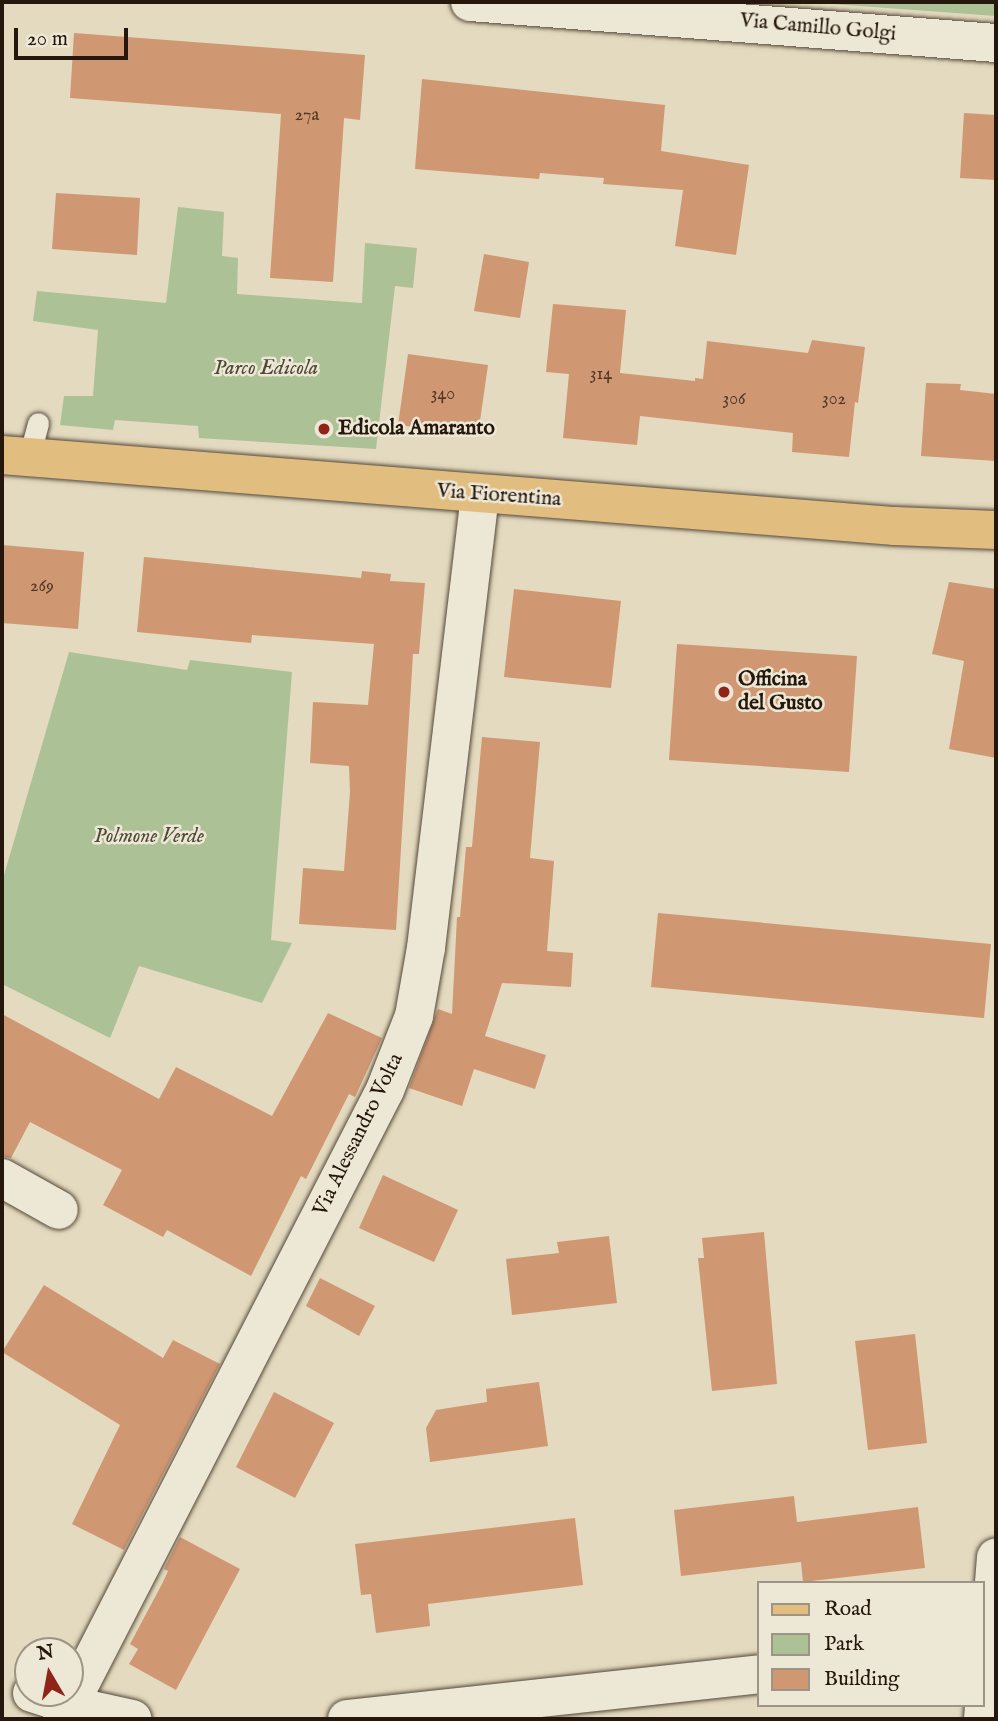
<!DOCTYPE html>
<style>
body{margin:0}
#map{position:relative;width:998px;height:1721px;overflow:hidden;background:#e3dabf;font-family:"IM FELL English",serif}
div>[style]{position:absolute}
.green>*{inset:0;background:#adc197}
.building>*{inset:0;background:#d09773}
.roads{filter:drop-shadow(0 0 2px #554839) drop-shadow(0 0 2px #554839)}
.lane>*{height:21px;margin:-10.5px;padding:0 10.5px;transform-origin:10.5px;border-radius:10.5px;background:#ede7d5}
.street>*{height:38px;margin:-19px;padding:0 19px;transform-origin:19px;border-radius:19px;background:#ede7d5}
.secondary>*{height:38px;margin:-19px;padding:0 19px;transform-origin:19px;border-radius:19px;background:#ede7d5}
.primary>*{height:38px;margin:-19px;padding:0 19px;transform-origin:19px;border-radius:19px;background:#e2bd80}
.dots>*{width:19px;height:19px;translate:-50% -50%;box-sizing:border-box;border:4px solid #ede7d5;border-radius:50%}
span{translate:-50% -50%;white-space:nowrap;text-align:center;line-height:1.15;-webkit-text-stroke:5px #ede7d5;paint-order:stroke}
.number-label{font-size:18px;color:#503726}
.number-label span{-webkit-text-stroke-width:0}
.street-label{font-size:21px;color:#26170c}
.park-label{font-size:21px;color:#4e4a36;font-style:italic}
.poi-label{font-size:21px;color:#26170c;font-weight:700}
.left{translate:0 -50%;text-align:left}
.frame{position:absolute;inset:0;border:4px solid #26170c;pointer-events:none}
.legend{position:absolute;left:757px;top:1581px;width:228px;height:126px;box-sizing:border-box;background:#ede7d5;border:2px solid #9d9485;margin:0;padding:9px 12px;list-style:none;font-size:21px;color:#26170c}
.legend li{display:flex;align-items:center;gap:14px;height:35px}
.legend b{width:35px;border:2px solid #9d9485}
.north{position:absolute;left:14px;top:1637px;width:70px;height:70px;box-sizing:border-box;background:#ede7d5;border:2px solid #9d9485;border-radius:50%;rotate:350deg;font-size:19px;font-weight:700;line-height:28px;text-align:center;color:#26170c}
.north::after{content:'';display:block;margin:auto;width:24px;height:32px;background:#8f2418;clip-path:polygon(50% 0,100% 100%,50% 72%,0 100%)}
.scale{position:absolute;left:14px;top:28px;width:114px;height:32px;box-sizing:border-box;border:4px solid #26170c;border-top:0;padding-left:9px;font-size:21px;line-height:24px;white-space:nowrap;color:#26170c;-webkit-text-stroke:5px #ede7d5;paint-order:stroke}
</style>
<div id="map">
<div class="green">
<i style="clip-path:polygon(805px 2px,996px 2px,996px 16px)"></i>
<i style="clip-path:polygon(178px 207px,224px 212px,222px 256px,238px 258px,237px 294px,362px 303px,365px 243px,417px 248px,413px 288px,395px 286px,376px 449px,199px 438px,198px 426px,115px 420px,113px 430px,60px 425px,64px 396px,93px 396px,98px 330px,33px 321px,37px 291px,166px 303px)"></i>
<i style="clip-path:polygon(69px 652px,187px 670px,190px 660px,292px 672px,271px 940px,292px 943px,262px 1003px,139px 966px,110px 1038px,2px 984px,2px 882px)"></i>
</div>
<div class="building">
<i style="clip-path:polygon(74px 33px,365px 55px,360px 120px,344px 118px,333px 282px,270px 278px,281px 114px,70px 98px)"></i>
<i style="clip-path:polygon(422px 79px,665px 105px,661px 151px,749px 165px,736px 255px,675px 246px,683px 190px,603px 184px,604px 178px,540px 173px,539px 179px,415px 169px)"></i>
<i style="clip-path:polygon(964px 113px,996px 115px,996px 180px,960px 178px)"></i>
<i style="clip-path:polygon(56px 193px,140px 198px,137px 255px,52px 249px)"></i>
<i style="clip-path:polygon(484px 254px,529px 262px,520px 318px,474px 311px)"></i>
<i style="clip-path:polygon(553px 304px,626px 310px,620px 373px,695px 381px,695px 378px,703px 379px,707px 341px,808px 353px,812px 340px,865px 347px,858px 403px,855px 402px,849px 457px,792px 452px,793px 433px,640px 416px,637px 445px,563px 438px,569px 374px,546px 372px)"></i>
<i style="clip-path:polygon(408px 354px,488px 365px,478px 435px,398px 425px)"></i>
<i style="clip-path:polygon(926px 383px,961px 384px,960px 390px,996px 394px,996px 461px,921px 456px)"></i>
<i style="clip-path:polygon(2px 545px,84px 552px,78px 629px,2px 623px)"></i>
<i style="clip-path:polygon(144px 557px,361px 578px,362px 571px,391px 574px,390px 581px,425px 583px,419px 654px,413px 654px,396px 930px,299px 924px,303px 868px,344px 871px,350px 792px,349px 766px,310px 763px,313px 702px,368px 705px,374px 644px,252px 635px,251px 643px,137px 632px)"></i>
<i style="clip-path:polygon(949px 582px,996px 589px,996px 758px,949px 749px,964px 661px,932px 654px)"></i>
<i style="clip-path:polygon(514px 589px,621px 601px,611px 688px,504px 677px)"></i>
<i style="clip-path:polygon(677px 644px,857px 656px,849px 772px,669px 760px)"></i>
<i style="clip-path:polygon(482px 737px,540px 742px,530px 858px,554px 861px,547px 951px,573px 953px,571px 987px,502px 983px,485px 1036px,546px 1055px,535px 1089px,474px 1069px,462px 1106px,409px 1088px,438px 1009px,452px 1014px,457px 917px,460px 917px,466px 847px,472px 847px)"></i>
<i style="clip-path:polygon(658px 913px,991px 944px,984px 1018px,651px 987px)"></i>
<i style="clip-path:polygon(328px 1013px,382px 1038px,355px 1097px,349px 1094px,306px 1179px,301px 1176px,251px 1276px,167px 1230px,163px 1237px,103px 1205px,122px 1170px,30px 1122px,11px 1158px,2px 1156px,2px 1014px,159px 1099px,176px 1067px,272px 1116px)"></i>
<i style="clip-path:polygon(383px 1175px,458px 1210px,434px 1262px,359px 1228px)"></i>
<i style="clip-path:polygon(764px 1232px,777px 1384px,712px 1391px,698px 1258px,704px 1258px,702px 1238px)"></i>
<i style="clip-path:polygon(609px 1236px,617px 1303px,512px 1315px,506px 1259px,559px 1253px,557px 1242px)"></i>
<i style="clip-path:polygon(320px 1278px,375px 1306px,359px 1336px,306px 1306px)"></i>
<i style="clip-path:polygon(44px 1285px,163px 1358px,173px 1340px,220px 1364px,124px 1550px,72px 1524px,120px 1425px,2px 1352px)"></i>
<i style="clip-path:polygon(915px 1334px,927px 1443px,868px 1450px,855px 1341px)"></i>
<i style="clip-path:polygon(539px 1382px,548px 1446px,430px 1462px,426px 1428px,436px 1410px,487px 1402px,486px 1389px)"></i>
<i style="clip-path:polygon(274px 1392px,334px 1423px,295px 1498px,236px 1467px)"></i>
<i style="clip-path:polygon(794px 1496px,797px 1522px,918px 1507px,925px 1568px,803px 1582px,801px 1562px,681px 1576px,674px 1510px)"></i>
<i style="clip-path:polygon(575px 1518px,583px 1585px,428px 1604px,430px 1626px,376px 1633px,371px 1594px,361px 1595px,355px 1544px)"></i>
<i style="clip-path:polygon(180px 1537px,240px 1569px,176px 1690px,129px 1664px,138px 1649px,130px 1644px,162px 1584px,168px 1571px,164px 1569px)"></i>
</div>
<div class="roads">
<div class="lane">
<i style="left:29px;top:457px;width:35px;rotate:-75deg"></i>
</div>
<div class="street">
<i style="left:470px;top:2px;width:528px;rotate:4.46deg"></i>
<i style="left:2px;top:1178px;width:65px;rotate:29.3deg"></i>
<i style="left:32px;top:1693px;width:39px;rotate:18deg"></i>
<i style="left:69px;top:1705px;width:65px;rotate:12.5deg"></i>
<i style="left:62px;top:1719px;width:707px;rotate:-62.82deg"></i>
<i style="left:385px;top:1090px;width:79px;rotate:-68.6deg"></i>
<i style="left:414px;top:1016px;width:69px;rotate:-80deg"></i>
<i style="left:426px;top:948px;width:456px;rotate:-83.2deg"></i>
<i style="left:347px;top:1719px;width:413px;rotate:-6.2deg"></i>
</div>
<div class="secondary">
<i style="left:983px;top:1719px;width:162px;rotate:-85.4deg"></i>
</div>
<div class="primary">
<i style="left:2px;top:455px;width:896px;rotate:4.55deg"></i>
<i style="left:895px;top:526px;width:101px;rotate:2.3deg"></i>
</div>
</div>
<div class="dots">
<i style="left:324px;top:429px;background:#8f2418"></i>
<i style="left:724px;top:692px;background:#8f2418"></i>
</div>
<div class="number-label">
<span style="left:307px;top:116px">27a</span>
<span style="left:601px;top:375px">314</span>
<span style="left:443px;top:395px">340</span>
<span style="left:734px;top:400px">306</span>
<span style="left:834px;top:400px">302</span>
<span style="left:42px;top:587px">269</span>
</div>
<div class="street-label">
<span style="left:818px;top:28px;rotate:5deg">Via Camillo Golgi</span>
<span style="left:499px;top:496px;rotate:4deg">Via Fiorentina</span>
<span style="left:359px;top:1135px;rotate:-64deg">Via Alessandro Volta</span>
</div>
<div class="park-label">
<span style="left:266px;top:369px">Parco Edicola</span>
<span style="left:149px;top:837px">Polmone Verde</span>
</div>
<div class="poi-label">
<span class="left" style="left:338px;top:429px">Edicola Amaranto</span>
<span class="left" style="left:738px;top:692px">Officina<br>del Gusto</span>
</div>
<div class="frame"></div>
<ul class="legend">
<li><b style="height:9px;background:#e2bd80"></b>Road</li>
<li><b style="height:19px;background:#adc197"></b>Park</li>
<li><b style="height:19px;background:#d09773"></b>Building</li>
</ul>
<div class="north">N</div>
<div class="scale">20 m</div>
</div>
